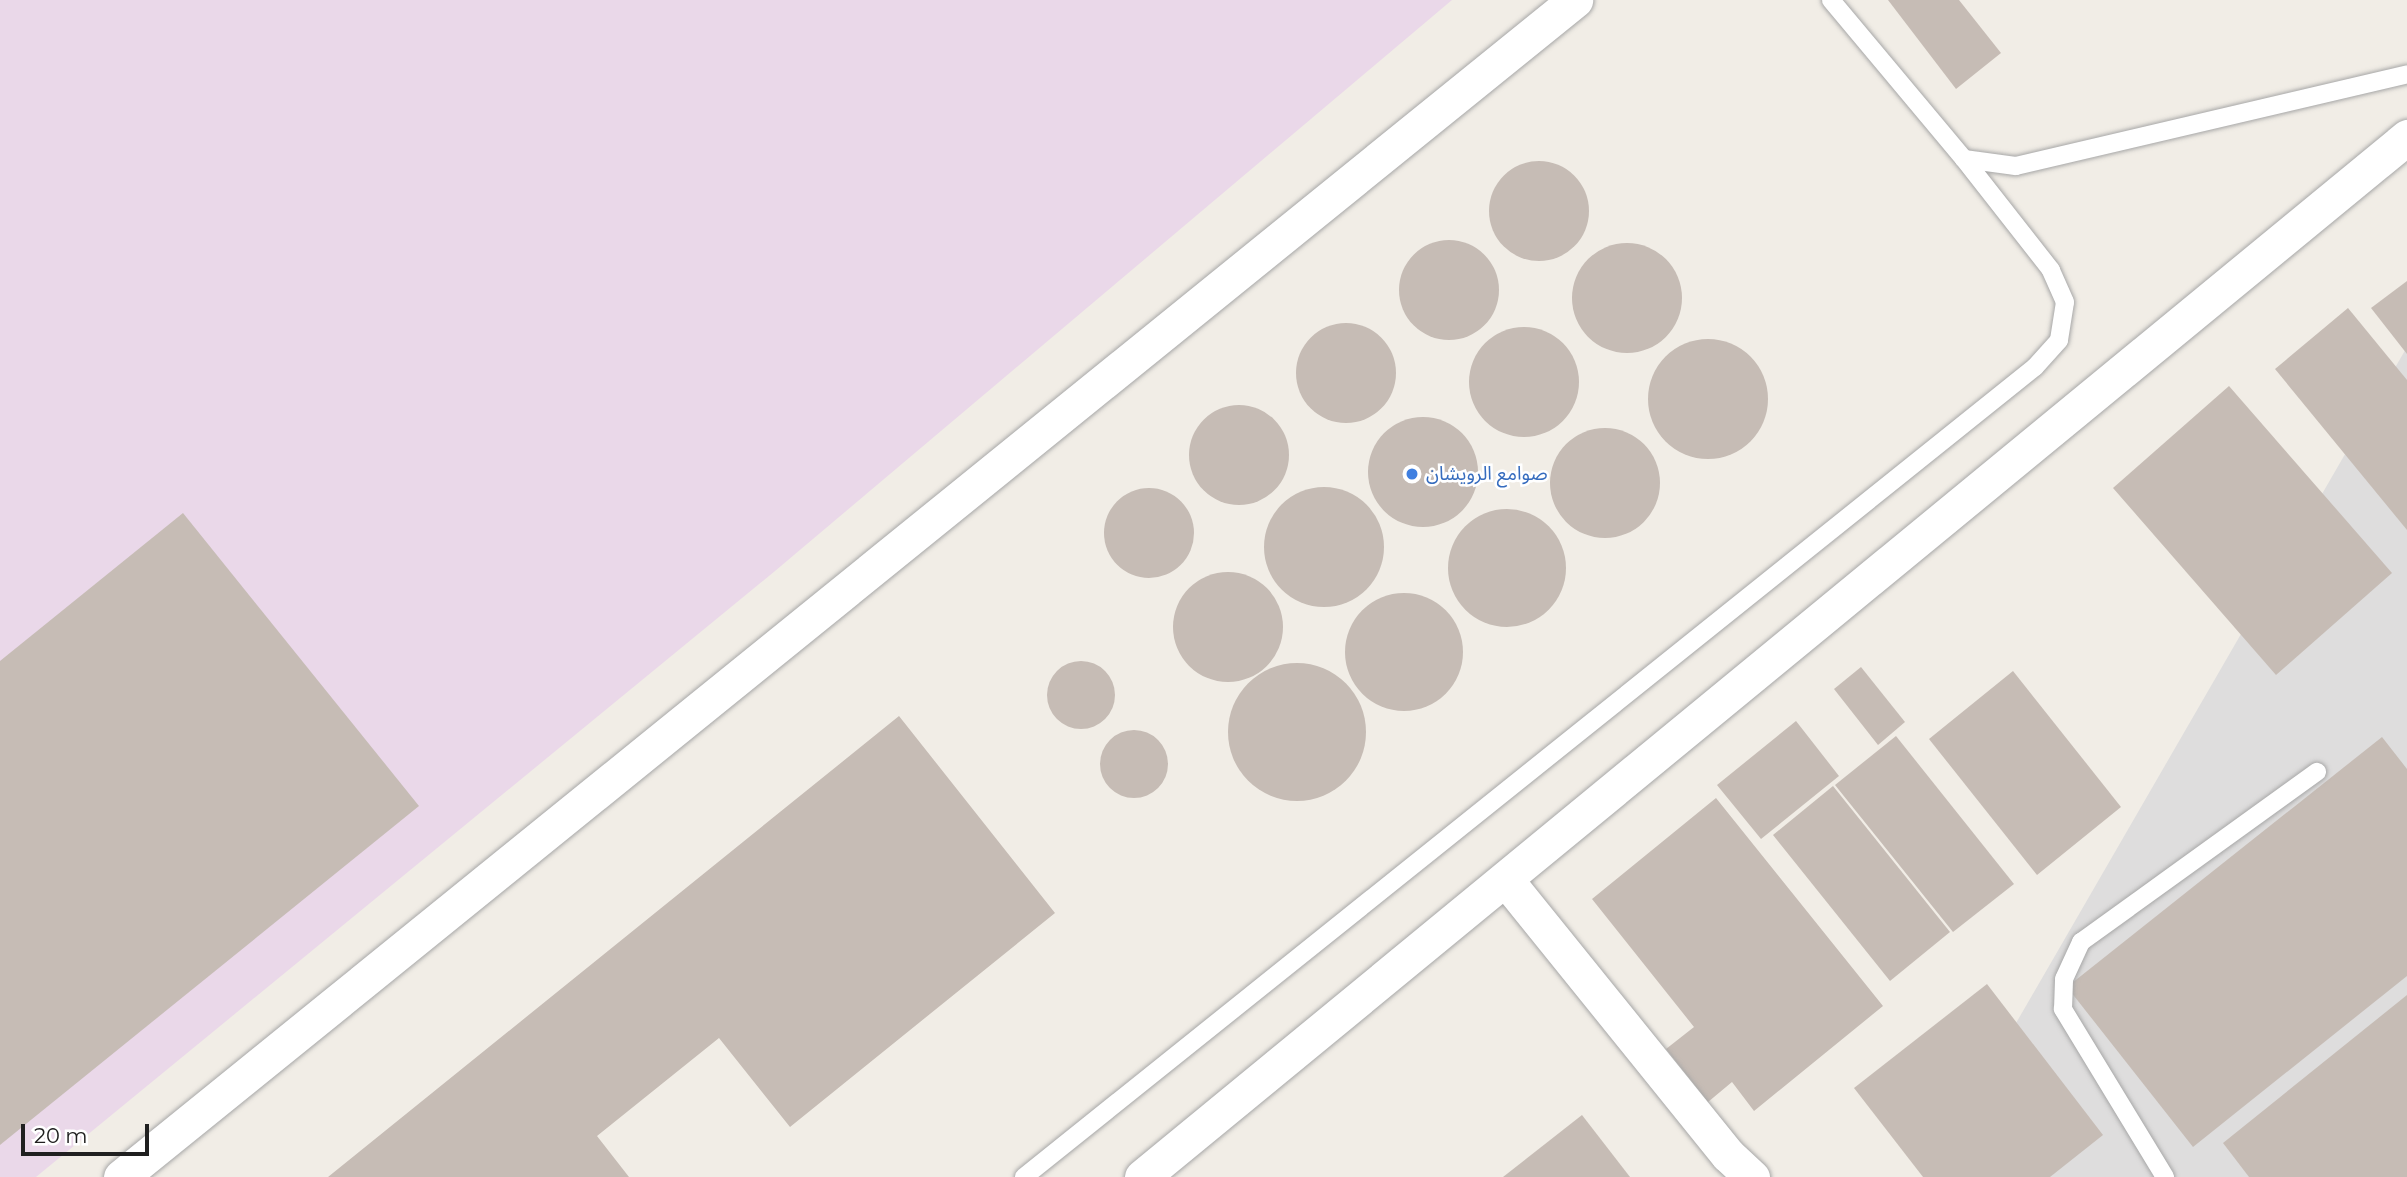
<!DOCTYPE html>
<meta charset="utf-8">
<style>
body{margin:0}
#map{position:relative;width:2407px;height:1177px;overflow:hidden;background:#f1ede6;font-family:Montserrat,"Noto Sans Arabic",sans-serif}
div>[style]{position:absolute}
.residential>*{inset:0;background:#dedddd}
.industrial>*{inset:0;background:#ead8e9}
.building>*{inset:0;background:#c6bcb5}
.round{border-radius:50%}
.roads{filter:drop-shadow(0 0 2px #a7a7a7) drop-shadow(0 0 2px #a7a7a7)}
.lane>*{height:18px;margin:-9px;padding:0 9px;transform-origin:9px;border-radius:9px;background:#fff}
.street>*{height:35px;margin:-17.5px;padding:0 17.5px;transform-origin:17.5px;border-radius:17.5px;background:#fff}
.dots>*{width:19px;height:19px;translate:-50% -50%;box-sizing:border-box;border:4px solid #fff;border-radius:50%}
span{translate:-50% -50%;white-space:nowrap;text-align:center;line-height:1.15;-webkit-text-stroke:5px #fff;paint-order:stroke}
.shop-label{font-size:19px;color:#366cbe}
.left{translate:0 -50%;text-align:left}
.scale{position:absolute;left:21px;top:1124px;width:128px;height:32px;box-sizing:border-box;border:4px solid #202020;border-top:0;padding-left:9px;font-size:21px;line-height:24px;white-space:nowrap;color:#202020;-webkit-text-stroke:5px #fff;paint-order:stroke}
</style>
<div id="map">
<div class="residential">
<i style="clip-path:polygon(2407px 347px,2407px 1177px,1927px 1177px)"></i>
</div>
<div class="industrial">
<i style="clip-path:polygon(0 0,1452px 0,775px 571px,36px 1177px,0 1177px)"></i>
</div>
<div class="building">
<i style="clip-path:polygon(1888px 0,1959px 0,2001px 53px,1956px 89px)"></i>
<i class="round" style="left:1489px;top:161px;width:100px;height:100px"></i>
<i class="round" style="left:1399px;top:240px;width:100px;height:100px"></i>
<i class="round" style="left:1572px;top:243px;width:110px;height:110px"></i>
<i style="clip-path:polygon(2407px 281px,2407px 354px,2371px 308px)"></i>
<i style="clip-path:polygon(2348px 308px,2407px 380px,2407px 530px,2275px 369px)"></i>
<i class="round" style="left:1296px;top:323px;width:100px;height:100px"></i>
<i class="round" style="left:1469px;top:327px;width:110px;height:110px"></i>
<i class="round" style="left:1648px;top:339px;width:120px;height:120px"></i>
<i style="clip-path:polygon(2229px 386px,2392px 573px,2276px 675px,2113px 488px)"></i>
<i class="round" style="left:1189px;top:405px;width:100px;height:100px"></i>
<i class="round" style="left:1368px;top:417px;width:110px;height:110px"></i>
<i class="round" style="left:1550px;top:428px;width:110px;height:110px"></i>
<i class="round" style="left:1264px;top:487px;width:120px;height:120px"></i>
<i class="round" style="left:1104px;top:488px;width:90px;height:90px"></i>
<i class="round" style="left:1448px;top:509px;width:118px;height:118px"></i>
<i style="clip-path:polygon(183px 513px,419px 806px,0 1145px,0 661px)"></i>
<i class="round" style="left:1173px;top:572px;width:110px;height:110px"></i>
<i class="round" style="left:1345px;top:593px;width:118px;height:118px"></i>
<i class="round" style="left:1047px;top:661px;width:68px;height:68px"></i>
<i class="round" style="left:1228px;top:663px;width:138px;height:138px"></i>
<i style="clip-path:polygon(1861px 667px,1905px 722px,1878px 745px,1834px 689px)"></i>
<i style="clip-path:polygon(2013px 671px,2121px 807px,2037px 875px,1929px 739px)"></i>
<i style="clip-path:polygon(899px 716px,1055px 913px,790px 1127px,719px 1038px,597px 1136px,629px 1177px,328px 1177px)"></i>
<i style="clip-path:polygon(1796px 721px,1839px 776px,1761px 839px,1717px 785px)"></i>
<i class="round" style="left:1100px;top:730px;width:68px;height:68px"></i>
<i style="clip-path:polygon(1896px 736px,2014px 884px,1953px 932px,1835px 785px)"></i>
<i style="clip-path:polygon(2382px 737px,2407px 769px,2407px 976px,2193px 1147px,2067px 987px)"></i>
<i style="clip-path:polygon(1833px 786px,1950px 932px,1890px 981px,1773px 835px)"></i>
<i style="clip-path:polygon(1716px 798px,1883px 1006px,1754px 1111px,1732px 1082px,1708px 1102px,1666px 1049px,1694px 1027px,1592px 899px)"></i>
<i style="clip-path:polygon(1987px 984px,2103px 1135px,2050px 1177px,1923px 1177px,1854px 1088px)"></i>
<i style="clip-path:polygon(2407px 995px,2407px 1177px,2249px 1177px,2223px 1143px)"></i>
<i style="clip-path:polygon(1582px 1115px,1630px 1177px,1503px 1177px)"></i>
</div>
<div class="roads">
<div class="lane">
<i style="left:1831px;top:0;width:207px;rotate:50.1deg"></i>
<i style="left:1964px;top:159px;width:52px;rotate:7.7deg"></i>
<i style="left:2016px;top:166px;width:402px;rotate:-13.2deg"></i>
<i style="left:1024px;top:1177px;width:1295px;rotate:-38.7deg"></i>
<i style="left:2035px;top:367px;width:36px;rotate:-48deg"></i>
<i style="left:2059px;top:340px;width:38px;rotate:-81deg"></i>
<i style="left:2065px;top:302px;width:35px;rotate:-114deg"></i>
<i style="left:2051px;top:270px;width:141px;rotate:-128.1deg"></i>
<i style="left:2165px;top:1177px;width:197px;rotate:-121.3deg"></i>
<i style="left:2063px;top:1009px;width:30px;rotate:-88deg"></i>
<i style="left:2064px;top:979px;width:41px;rotate:-65.3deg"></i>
<i style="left:2081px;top:942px;width:291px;rotate:-35.8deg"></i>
</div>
<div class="street">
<i style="left:1506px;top:880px;width:353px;rotate:51.1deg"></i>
<i style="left:1728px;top:1155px;width:33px;rotate:43deg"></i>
<i style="left:121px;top:1177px;width:1871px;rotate:-38.99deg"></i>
<i style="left:1142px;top:1177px;width:1638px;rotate:-39.42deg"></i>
</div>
</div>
<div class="dots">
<i style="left:1412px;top:474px;background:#3f7fe0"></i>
</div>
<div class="shop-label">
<span class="left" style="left:1426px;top:474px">صوامع الرويشان</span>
</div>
<div class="scale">20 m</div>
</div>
